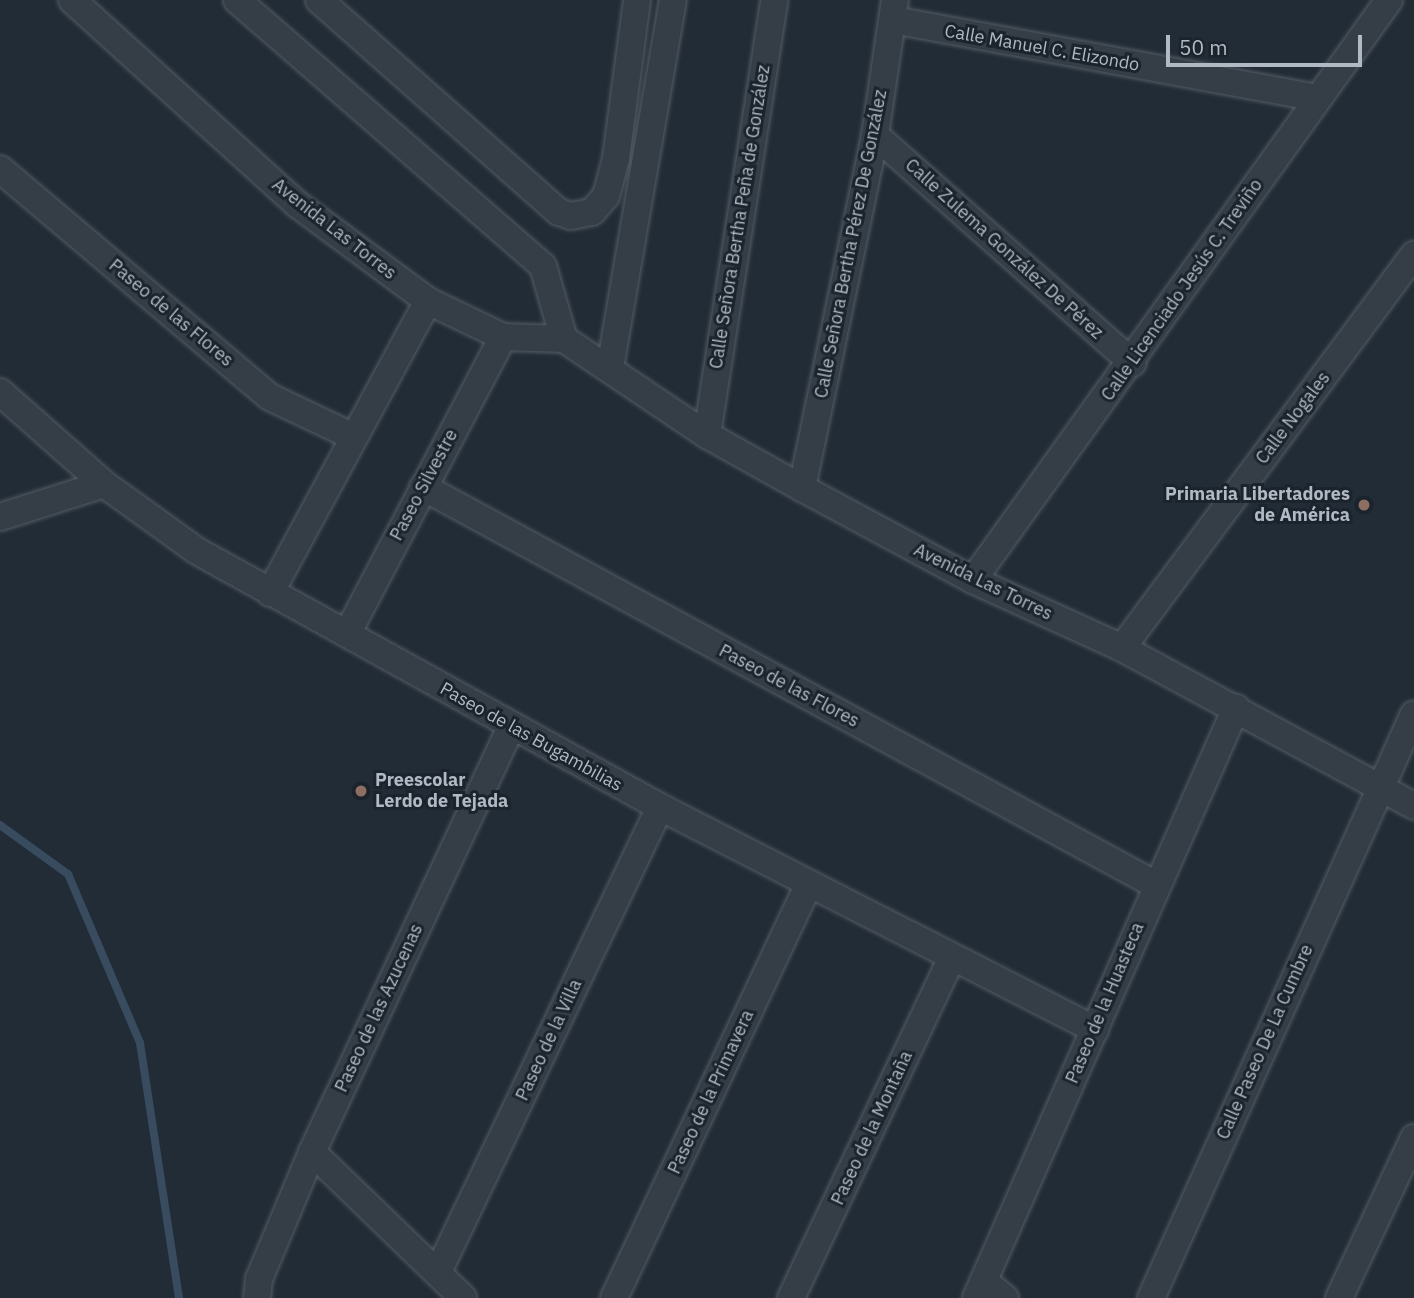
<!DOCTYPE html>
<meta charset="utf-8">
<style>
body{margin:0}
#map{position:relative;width:1414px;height:1298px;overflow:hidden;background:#222c36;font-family:"IBM Plex Sans",sans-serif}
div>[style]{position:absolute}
.stream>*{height:8px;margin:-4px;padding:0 4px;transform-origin:4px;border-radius:4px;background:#394b5f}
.roads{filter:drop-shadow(0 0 2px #535c65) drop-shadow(0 0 2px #535c65)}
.minor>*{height:26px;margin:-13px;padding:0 13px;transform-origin:13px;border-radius:13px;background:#353e47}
.dots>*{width:19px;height:19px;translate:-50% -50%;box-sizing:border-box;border:4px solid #1b232c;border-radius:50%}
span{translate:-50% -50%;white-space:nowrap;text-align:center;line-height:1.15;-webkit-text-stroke:6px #1b232c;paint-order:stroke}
.street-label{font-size:18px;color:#b0b9c4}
.poi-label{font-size:18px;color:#b0b9c4;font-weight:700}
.right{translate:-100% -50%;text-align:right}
.left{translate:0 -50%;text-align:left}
.scale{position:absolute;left:1166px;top:35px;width:196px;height:32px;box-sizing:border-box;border:4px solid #b0b9c4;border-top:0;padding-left:9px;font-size:21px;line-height:24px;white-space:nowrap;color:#b0b9c4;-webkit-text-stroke:5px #1b232c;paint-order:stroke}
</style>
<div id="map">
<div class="stream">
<i style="left:0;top:825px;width:84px;rotate:35.8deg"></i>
<i style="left:68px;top:874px;width:184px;rotate:66.9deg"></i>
<i style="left:140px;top:1043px;width:258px;rotate:81.3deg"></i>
</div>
<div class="roads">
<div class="minor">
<i style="left:72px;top:0;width:304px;rotate:42.2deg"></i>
<i style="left:297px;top:204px;width:163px;rotate:36.5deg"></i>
<i style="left:428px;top:301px;width:83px;rotate:25.6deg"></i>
<i style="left:503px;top:337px;width:61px;rotate:1.9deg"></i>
<i style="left:564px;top:339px;width:172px;rotate:33.9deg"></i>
<i style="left:707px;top:435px;width:109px;rotate:29.2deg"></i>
<i style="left:802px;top:488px;width:194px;rotate:28.3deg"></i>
<i style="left:973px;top:580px;width:164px;rotate:24.5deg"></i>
<i style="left:1122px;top:648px;width:332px;rotate:28.4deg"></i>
<i style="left:237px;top:0;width:405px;rotate:41deg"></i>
<i style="left:543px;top:266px;width:76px;rotate:74deg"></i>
<i style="left:319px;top:0;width:320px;rotate:41.5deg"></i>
<i style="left:559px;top:212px;width:13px;rotate:18deg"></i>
<i style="left:571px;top:216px;width:21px;rotate:-11deg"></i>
<i style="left:592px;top:212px;width:21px;rotate:-49deg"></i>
<i style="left:606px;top:196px;width:39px;rotate:-75deg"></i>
<i style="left:616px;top:158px;width:159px;rotate:-82.4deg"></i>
<i style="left:893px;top:20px;width:430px;rotate:10.4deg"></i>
<i style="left:875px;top:135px;width:344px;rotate:41.5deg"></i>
<i style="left:0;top:169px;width:353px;rotate:40.2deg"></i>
<i style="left:270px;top:397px;width:93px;rotate:25.5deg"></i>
<i style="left:610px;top:368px;width:373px;rotate:-80.3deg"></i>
<i style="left:0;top:392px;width:139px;rotate:41.5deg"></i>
<i style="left:104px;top:484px;width:115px;rotate:35.8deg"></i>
<i style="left:197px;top:551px;width:529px;rotate:28.94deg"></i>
<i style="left:660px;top:807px;width:489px;rotate:27.1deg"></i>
<i style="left:707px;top:435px;width:440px;rotate:-81.2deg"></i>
<i style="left:423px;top:487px;width:834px;rotate:28.5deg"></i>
<i style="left:802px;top:488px;width:360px;rotate:-78.3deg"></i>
<i style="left:875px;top:135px;width:136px;rotate:-81.6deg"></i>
<i style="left:0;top:517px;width:109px;rotate:-17.6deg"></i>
<i style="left:973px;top:580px;width:714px;rotate:-54.35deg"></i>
<i style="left:270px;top:593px;width:332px;rotate:-61.6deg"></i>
<i style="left:347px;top:634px;width:335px;rotate:-62.3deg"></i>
<i style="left:1122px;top:648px;width:490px;rotate:-53.4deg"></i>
<i style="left:312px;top:1152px;width:210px;rotate:44deg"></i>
<i style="left:438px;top:1272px;width:515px;rotate:-64.48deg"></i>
<i style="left:984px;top:1281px;width:27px;rotate:39deg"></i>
<i style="left:257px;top:1298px;width:19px;rotate:-84deg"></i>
<i style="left:259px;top:1279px;width:138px;rotate:-67.3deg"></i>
<i style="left:312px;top:1152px;width:469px;rotate:-64.9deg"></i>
<i style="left:614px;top:1298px;width:455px;rotate:-64.8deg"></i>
<i style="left:791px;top:1298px;width:376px;rotate:-64.7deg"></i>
<i style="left:976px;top:1298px;width:645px;rotate:-66.22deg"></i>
<i style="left:1151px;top:1298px;width:640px;rotate:-65.76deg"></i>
<i style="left:1339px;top:1298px;width:177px;rotate:-64.9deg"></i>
</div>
</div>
<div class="dots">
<i style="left:1364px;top:505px;background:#8d6e63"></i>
<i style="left:361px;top:791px;background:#8d6e63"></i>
</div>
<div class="street-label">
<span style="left:1042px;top:48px;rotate:10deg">Calle Manuel C. Elizondo</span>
<span style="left:740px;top:217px;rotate:-81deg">Calle Señora Bertha Peña de González</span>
<span style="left:334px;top:229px;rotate:38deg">Avenida Las Torres</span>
<span style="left:851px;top:244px;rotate:-79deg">Calle Señora Bertha Pérez De González</span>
<span style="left:1004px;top:249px;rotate:42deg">Calle Zulema González De Pérez</span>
<span style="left:1182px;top:290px;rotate:-55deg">Calle Licenciado Jesús C. Treviño</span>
<span style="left:171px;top:313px;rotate:40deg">Paseo de las Flores</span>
<span style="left:1293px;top:418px;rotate:-53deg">Calle Nogales</span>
<span style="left:424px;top:485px;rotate:-62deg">Paseo Silvestre</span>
<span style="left:983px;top:582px;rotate:26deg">Avenida Las Torres</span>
<span style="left:789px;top:686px;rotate:28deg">Paseo de las Flores</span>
<span style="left:531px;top:737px;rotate:29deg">Paseo de las Bugambilias</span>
<span style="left:1105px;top:1003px;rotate:-67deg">Paseo de la Huasteca</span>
<span style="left:379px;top:1008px;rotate:-65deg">Paseo de las Azucenas</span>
<span style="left:549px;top:1040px;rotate:-65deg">Paseo de la Villa</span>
<span style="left:1265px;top:1042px;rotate:-66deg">Calle Paseo De La Cumbre</span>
<span style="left:711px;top:1092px;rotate:-65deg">Paseo de la Primavera</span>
<span style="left:872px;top:1128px;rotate:-65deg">Paseo de la Montaña</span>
</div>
<div class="poi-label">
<span class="right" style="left:1350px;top:505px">Primaria Libertadores<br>de América</span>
<span class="left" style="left:375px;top:791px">Preescolar<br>Lerdo de Tejada</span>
</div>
<div class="scale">50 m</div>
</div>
